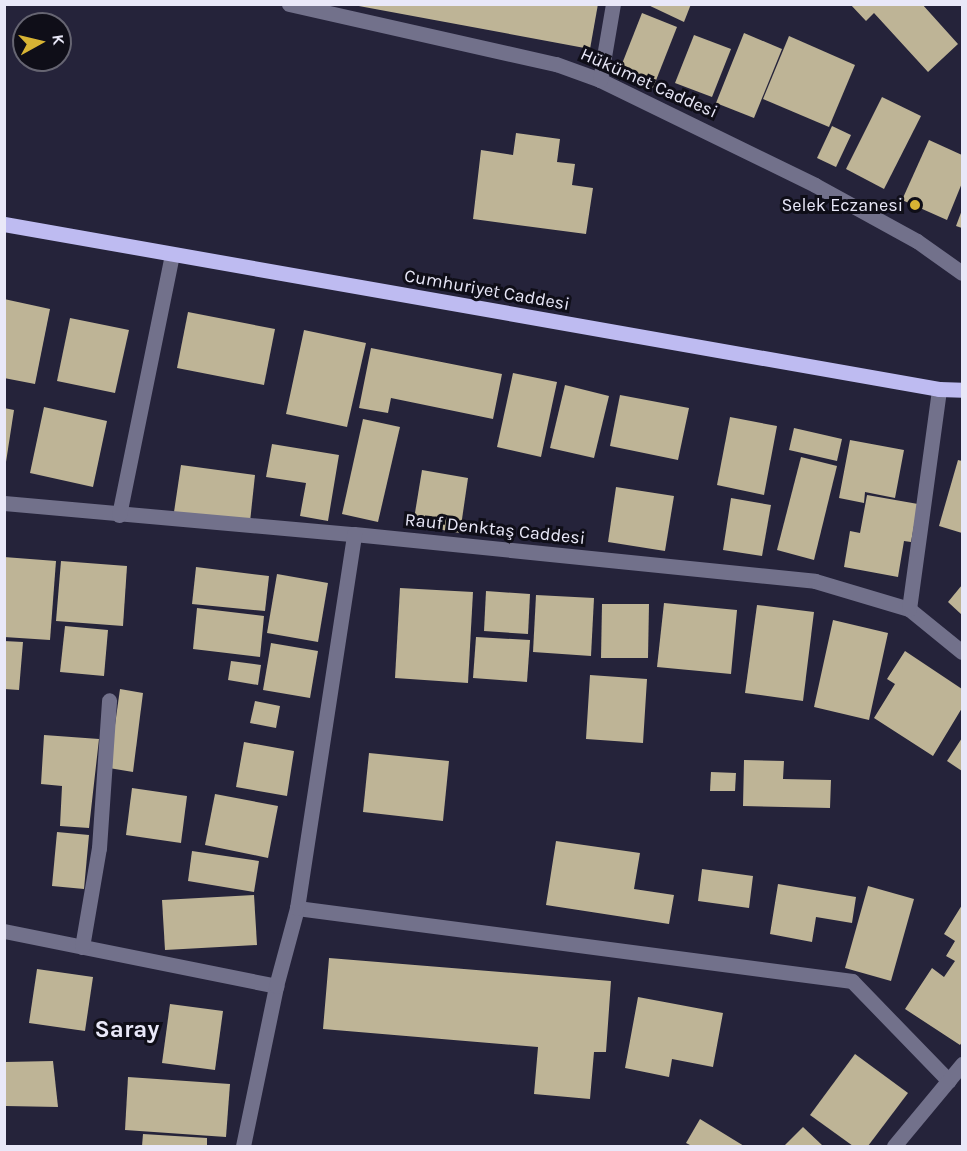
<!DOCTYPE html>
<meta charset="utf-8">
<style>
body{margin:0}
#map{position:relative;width:967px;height:1151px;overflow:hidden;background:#25233a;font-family:Karla,sans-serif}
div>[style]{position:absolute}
.building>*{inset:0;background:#beb496}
.minor>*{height:15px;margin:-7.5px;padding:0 7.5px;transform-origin:7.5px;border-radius:7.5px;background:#72718b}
.major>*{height:15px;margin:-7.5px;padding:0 7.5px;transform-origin:7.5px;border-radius:7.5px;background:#bebbf1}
.dots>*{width:16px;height:16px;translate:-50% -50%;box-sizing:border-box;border:3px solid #0f0e18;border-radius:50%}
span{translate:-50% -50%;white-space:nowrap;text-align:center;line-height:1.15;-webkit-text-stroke:6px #0f0e18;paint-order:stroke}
.street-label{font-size:18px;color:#e9e8f8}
.poi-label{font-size:18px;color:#e9e8f8}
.right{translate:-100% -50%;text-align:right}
.district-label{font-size:24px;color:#e9e8f8;font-weight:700}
.frame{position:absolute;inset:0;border:6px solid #e9e8f8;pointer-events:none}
.north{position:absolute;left:12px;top:12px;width:60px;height:60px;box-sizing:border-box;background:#0f0e18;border:2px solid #666572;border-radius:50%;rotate:82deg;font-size:16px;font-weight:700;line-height:24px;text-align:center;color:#e9e8f8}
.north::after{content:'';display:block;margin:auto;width:21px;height:27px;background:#d8b434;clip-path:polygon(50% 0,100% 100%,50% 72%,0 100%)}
</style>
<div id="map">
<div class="building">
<i style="clip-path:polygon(348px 4px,598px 4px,590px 49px)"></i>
<i style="clip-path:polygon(646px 4px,691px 4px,684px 22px)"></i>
<i style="clip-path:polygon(850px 4px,922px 4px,958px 44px,928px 72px,874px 13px,866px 21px)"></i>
<i style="clip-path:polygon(642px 13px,677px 27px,653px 88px,618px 74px)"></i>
<i style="clip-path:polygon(744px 33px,782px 49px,754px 118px,716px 103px)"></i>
<i style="clip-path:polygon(694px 35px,731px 49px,712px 97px,675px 83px)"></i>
<i style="clip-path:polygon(789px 36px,855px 65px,829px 127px,763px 99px)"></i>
<i style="clip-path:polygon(882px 97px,921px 116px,884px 189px,846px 169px)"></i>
<i style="clip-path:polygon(832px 126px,851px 135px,836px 167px,817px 158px)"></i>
<i style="clip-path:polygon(516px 133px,560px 139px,557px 162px,575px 164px,572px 185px,593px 188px,586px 234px,473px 219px,481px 150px,513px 155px)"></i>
<i style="clip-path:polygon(929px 140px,962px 155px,962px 183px,947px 220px,902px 200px)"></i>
<i style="clip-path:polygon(962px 210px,962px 228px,956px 226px)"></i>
<i style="clip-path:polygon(4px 299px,50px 309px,35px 384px,4px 378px)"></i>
<i style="clip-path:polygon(188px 312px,275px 329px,264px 385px,177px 368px)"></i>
<i style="clip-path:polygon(70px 318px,129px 330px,115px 393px,57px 381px)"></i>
<i style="clip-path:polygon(304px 330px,366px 343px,347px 427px,286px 414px)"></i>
<i style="clip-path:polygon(371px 348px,502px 374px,493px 419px,391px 398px,388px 413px,359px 408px)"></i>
<i style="clip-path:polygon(513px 373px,557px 382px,541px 457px,497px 447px)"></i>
<i style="clip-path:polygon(565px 385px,609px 396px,594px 458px,550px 448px)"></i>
<i style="clip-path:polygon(620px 395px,689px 408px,678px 460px,610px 446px)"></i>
<i style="clip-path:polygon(44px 407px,107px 421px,93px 487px,30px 473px)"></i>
<i style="clip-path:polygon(4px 408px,14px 410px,6px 462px,4px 462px)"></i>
<i style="clip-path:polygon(730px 417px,777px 426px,764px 495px,717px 485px)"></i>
<i style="clip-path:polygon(363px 419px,400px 427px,378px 522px,342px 514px)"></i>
<i style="clip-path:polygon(794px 428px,842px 439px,837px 461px,789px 450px)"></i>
<i style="clip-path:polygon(850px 440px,904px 450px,895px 498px,865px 492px,864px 503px,839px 498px)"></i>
<i style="clip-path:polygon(272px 444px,339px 455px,328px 521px,300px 516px,306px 483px,266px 477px)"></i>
<i style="clip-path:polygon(801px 457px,837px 466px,814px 560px,777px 550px)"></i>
<i style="clip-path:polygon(958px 460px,962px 461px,962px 533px,939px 526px)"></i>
<i style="clip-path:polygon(181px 465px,255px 475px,250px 522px,174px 512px)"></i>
<i style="clip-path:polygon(422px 470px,468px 478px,460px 533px,413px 525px)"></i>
<i style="clip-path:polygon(616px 487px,674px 496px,665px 551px,608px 542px)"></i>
<i style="clip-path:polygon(867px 495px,918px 504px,911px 542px,904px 541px,898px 577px,844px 567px,850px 531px,860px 533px)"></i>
<i style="clip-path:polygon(731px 498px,771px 505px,762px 556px,723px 550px)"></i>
<i style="clip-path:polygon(4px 557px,56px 561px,50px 640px,4px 637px)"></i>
<i style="clip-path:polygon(61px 561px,127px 566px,123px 626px,56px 621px)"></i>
<i style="clip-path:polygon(196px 567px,269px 576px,265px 611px,192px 604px)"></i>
<i style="clip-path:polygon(277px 574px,328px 583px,318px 642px,267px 633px)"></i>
<i style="clip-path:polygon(962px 585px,962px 615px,948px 602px)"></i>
<i style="clip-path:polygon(400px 588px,473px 592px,468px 683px,395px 678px)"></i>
<i style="clip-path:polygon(486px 591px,530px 594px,528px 634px,484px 631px)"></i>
<i style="clip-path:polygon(536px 595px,594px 598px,591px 656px,533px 652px)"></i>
<i style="clip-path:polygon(664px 603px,737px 610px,731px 674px,657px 667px)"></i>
<i style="clip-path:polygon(602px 604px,649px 604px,648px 658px,601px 658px)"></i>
<i style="clip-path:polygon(757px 605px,814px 612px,803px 701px,745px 693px)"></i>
<i style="clip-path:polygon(197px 608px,264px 616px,260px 657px,193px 649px)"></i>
<i style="clip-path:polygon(833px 620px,888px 633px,869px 720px,814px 707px)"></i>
<i style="clip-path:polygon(65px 626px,108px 630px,104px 676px,60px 672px)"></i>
<i style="clip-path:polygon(476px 637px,530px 640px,527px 682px,473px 678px)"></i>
<i style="clip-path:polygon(4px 641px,23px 642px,19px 690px,4px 689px)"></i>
<i style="clip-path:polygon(271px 643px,318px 651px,310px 698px,263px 690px)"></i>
<i style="clip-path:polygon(905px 651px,962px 689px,962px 708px,933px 756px,874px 718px,895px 684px,887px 679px)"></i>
<i style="clip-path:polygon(231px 661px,261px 665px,258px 685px,228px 680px)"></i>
<i style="clip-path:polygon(590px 675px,647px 679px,643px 743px,586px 739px)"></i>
<i style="clip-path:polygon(120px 689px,143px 693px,133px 772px,109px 768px)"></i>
<i style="clip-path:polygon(255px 701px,280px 706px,276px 728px,250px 723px)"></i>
<i style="clip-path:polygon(44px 735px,99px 739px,89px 828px,60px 826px,62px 786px,41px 784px)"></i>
<i style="clip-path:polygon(962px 738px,962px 771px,947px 761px)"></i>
<i style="clip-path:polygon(244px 742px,294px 751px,287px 796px,236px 787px)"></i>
<i style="clip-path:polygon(369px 753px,449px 761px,443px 821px,363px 812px)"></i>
<i style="clip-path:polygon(744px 760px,784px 761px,783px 779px,831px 780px,830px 808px,743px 806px)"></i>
<i style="clip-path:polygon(711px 772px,736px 773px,735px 791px,710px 791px)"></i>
<i style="clip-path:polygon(132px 788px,187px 796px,181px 843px,126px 835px)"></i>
<i style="clip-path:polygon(215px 794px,278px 806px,268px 858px,205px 845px)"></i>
<i style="clip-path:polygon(57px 832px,89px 835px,84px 889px,52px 886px)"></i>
<i style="clip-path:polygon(556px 841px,640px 853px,634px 889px,674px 895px,669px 924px,546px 905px)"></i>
<i style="clip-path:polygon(192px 851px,259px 861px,254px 892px,188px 881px)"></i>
<i style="clip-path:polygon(702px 869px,753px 876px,749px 908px,698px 901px)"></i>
<i style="clip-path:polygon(778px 884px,856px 897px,852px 923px,816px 917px,812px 942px,770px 934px)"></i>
<i style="clip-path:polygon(868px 886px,914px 899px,891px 981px,845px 968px)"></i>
<i style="clip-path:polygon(254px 895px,257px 945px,165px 950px,162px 900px)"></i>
<i style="clip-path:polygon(962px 905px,962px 1042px,960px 1045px,905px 1009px,932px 968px,944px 977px,955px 961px,946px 956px,955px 941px,944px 934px)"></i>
<i style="clip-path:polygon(329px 958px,611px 981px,606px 1052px,594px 1052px,590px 1099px,534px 1094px,538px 1047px,323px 1029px)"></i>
<i style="clip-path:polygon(37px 969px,93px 977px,85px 1031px,29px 1023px)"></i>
<i style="clip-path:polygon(638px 997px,723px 1013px,713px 1067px,672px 1059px,669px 1077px,625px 1068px)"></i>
<i style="clip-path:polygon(170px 1004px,223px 1011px,215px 1070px,162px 1063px)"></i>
<i style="clip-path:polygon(855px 1054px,908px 1093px,868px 1146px,853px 1146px,810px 1115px)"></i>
<i style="clip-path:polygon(53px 1061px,58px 1107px,6px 1106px,5px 1062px)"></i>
<i style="clip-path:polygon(128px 1077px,230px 1084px,226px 1137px,125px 1130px)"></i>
<i style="clip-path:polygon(700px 1119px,744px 1146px,692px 1146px,686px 1143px)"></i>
<i style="clip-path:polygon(803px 1127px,823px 1146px,784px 1146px)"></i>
<i style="clip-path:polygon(143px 1134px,207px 1138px,207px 1146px,142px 1146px)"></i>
</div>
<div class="minor">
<i style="left:289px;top:4px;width:274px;rotate:12.7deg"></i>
<i style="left:556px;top:64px;width:47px;rotate:20deg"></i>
<i style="left:600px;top:80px;width:239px;rotate:26deg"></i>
<i style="left:815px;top:185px;width:116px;rotate:28.8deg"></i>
<i style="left:917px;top:241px;width:55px;rotate:35.4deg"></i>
<i style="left:600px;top:80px;width:77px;rotate:-80.3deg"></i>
<i style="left:4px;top:503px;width:351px;rotate:5.1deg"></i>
<i style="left:354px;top:534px;width:463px;rotate:5.8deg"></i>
<i style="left:815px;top:581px;width:98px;rotate:16.6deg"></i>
<i style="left:909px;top:609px;width:68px;rotate:39.1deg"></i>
<i style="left:119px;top:515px;width:265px;rotate:-78.5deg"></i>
<i style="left:909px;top:609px;width:222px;rotate:-82.2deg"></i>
<i style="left:297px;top:908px;width:560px;rotate:7.49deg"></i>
<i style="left:852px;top:981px;width:139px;rotate:45.9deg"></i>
<i style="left:4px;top:931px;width:278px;rotate:11.4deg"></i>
<i style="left:82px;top:947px;width:100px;rotate:-80.3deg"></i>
<i style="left:99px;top:848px;width:148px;rotate:-86.1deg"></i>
<i style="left:243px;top:1146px;width:163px;rotate:-78.3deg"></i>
<i style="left:276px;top:986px;width:81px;rotate:-74.9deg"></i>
<i style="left:297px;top:908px;width:378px;rotate:-81.3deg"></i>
<i style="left:894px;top:1146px;width:107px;rotate:-50.3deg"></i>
</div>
<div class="major">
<i style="left:4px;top:224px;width:949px;rotate:10.01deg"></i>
<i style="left:939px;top:389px;width:23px;rotate:2deg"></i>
</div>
<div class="dots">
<i style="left:915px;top:205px;background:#d8b434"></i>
</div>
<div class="street-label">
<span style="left:649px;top:83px;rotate:24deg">Hükümet Caddesi</span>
<span style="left:487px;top:290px;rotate:10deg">Cumhuriyet Caddesi</span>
<span style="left:495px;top:529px;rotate:6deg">Rauf Denktaş Caddesi</span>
</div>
<div class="poi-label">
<span class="right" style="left:903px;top:205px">Selek Eczanesi</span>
</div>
<div class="district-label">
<span style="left:127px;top:1030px">Saray</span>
</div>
<div class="frame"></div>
<div class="north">K</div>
</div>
